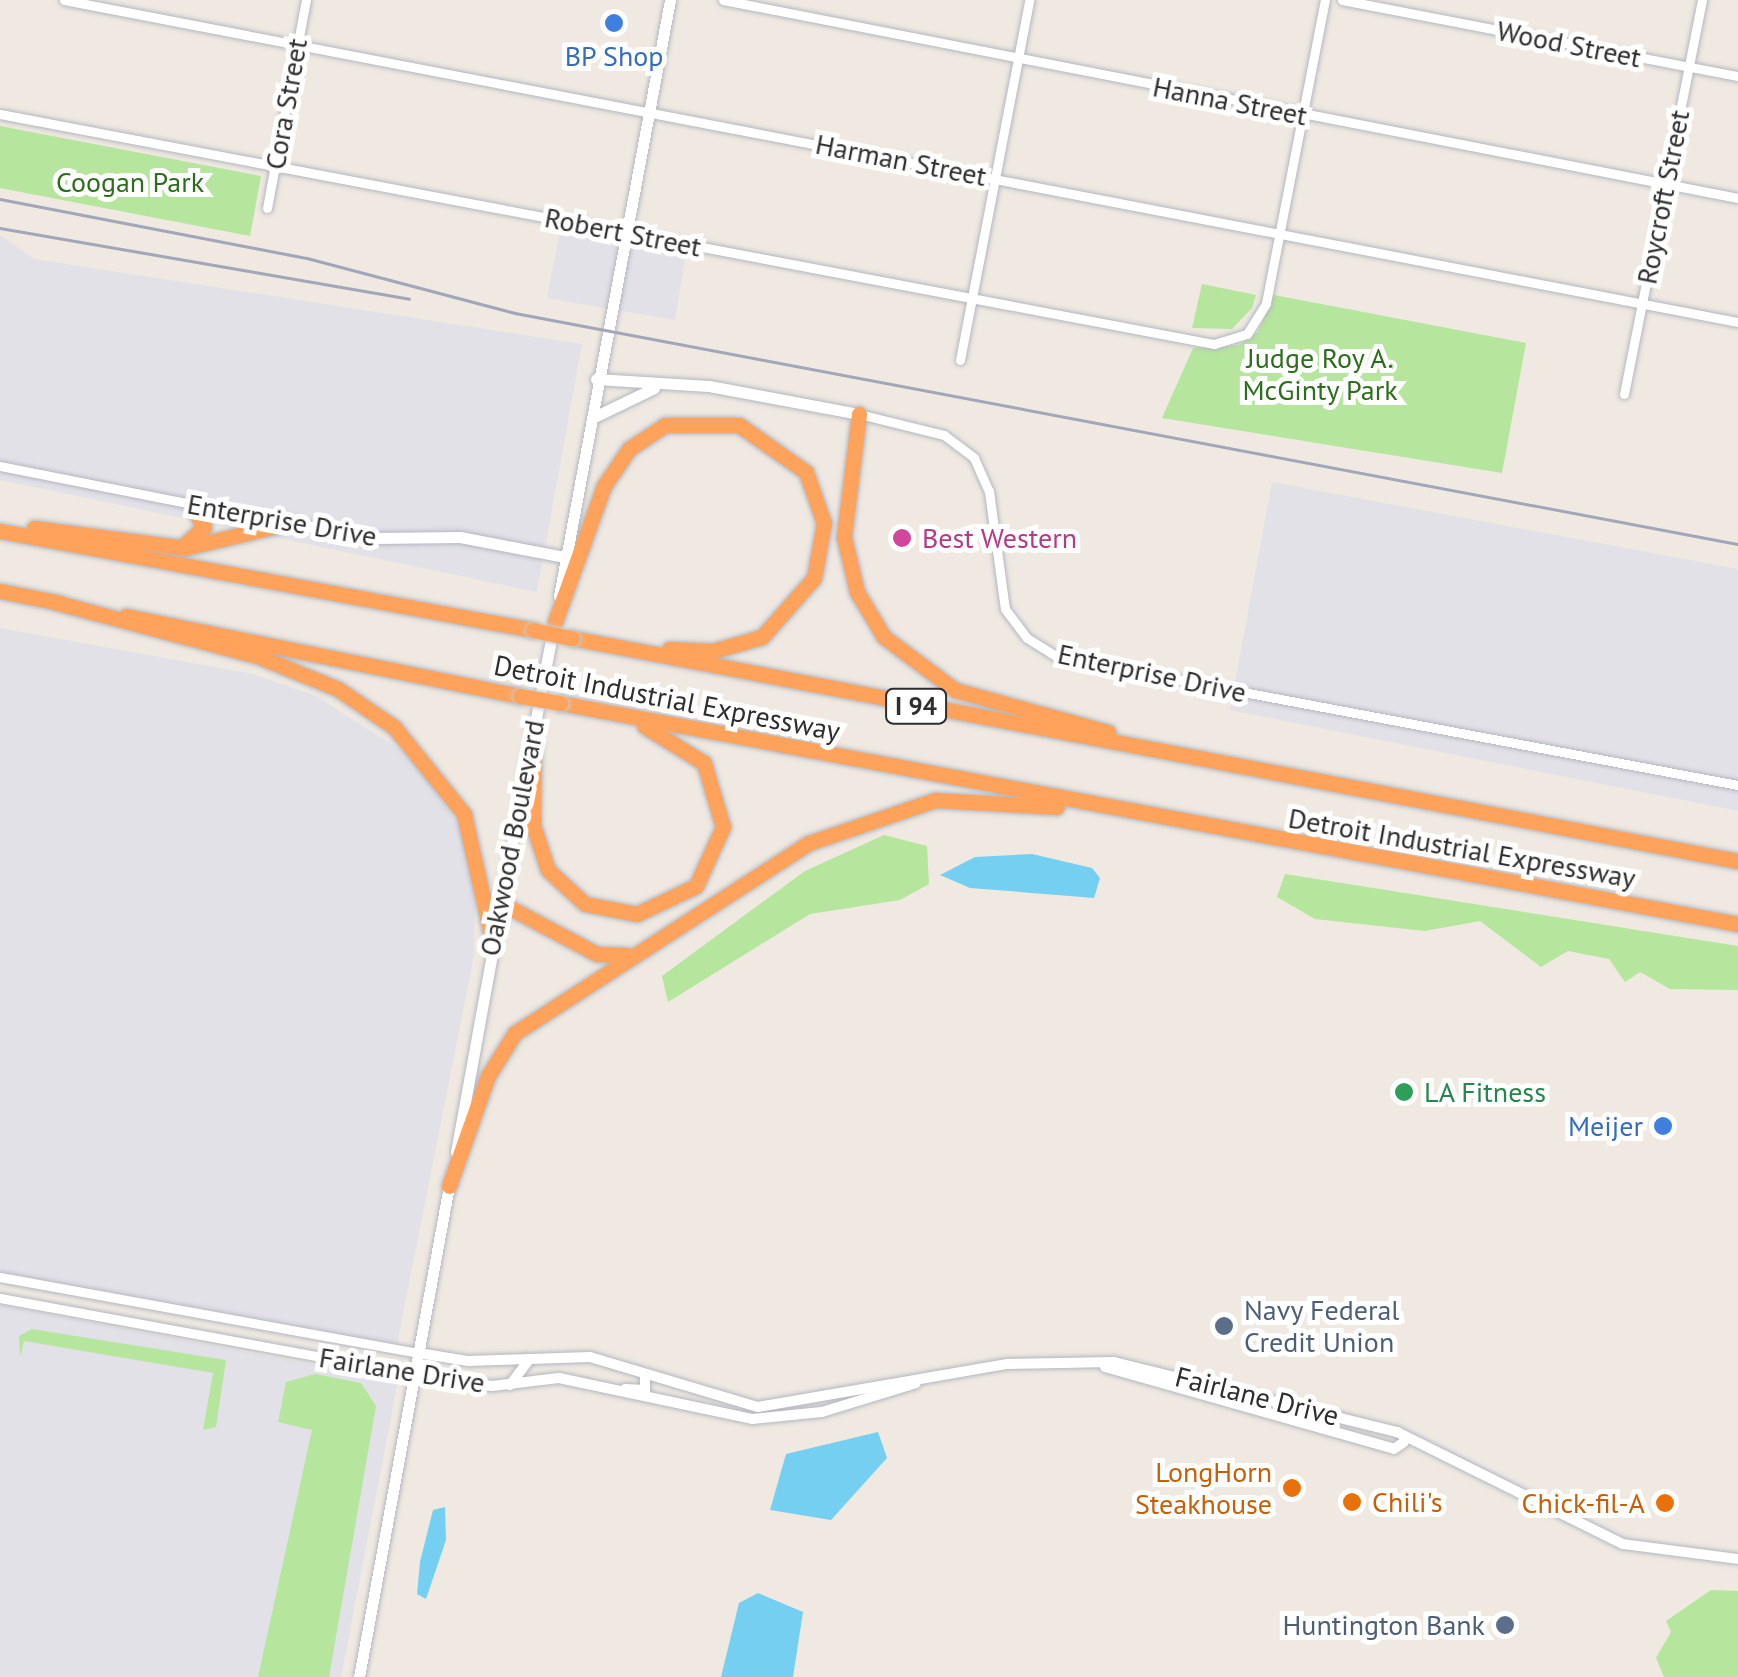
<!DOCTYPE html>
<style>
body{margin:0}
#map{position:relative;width:1738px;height:1677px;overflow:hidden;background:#efe9e1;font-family:"PT Sans",sans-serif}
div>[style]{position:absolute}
.industrial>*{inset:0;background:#e3e1e8}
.green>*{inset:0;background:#b6e59e}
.water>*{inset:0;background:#75cff0}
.roads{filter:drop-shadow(0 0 2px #b4b7c1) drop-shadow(0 0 2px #b4b7c1)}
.minor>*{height:9px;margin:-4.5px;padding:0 4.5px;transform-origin:4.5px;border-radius:4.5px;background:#fff}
.tertiary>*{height:10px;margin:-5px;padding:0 5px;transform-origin:5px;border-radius:5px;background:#fff}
.secondary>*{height:11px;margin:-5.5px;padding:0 5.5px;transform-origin:5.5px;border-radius:5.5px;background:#fff}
.motorway>*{height:15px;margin:-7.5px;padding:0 7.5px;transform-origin:7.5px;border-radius:7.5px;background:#ffa35c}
.rail>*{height:2.5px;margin:-1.25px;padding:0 1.25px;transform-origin:1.25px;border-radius:1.25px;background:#a3a6b8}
.bridges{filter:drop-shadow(0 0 2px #c9c9c9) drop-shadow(0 0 2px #c9c9c9)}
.motorway-bridge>*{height:15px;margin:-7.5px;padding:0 7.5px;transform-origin:7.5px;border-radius:7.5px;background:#ffa35c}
.dots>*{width:28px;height:28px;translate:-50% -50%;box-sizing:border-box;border:5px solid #fff;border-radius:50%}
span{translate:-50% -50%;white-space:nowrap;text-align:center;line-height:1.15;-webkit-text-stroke:10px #fff;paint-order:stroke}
.shield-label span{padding:2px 8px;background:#fff;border:2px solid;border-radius:8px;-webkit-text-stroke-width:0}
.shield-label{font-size:25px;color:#2e2e2e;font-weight:700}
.street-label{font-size:28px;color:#2e2e2e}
.shop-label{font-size:28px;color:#366cbe}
.right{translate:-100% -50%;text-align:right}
.park-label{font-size:28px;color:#2c6e1b}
.hotel-label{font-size:28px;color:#b23c85}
.left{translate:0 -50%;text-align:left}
.leisure-label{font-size:28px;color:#27864d}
.service-label{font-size:28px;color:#4e5e75}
.food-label{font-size:28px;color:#c56008}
</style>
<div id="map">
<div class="industrial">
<i style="clip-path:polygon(562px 220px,687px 245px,675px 320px,547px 298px)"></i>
<i style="clip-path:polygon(0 235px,34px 259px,582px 344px,537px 592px,0 480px)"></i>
<i style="clip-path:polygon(1272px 482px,1738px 569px,1738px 811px,1230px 710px)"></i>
<i style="clip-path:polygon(0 628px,253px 674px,316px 696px,410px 756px,463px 831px,475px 874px,474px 955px,397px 1344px,0 1272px)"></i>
<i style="clip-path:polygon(0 1305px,398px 1381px,341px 1677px,0 1677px)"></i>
</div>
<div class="green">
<i style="clip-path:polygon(0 126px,261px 176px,250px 236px,0 188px)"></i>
<i style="clip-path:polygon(1202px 284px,1256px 295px,1252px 308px,1232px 329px,1192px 328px)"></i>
<i style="clip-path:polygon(1274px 295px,1526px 343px,1502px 473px,1162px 418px,1193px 348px,1239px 345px,1258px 332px)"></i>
<i style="clip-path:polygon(884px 835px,927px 846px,929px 884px,900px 900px,810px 914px,668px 1002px,662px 976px,805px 871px)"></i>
<i style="clip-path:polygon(1285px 874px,1738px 946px,1738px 990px,1670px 989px,1640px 972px,1625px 982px,1609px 959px,1568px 951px,1541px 967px,1480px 921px,1425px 931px,1315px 919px,1277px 897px)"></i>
<i style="clip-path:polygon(32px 1329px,226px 1360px,216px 1427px,203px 1430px,213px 1373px,24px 1341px,20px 1357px,19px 1336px)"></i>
<i style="clip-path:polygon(315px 1374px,361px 1383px,376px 1406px,329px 1677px,258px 1677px,312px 1430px,278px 1422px,286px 1382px)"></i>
<i style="clip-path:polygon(1711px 1590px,1738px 1591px,1738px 1677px,1664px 1677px,1656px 1658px,1671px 1632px,1666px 1621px)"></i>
</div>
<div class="water">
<i style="clip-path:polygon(1032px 854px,1092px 868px,1100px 878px,1094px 898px,970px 888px,940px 875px,975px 857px)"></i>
<i style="clip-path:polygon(878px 1432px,887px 1458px,831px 1520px,770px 1510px,786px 1454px)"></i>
<i style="clip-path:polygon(445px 1507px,446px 1540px,426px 1599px,417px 1594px,420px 1562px,433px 1510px)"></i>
<i style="clip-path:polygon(758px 1593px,803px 1612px,793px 1677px,721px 1677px,739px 1603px)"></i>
</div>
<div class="roads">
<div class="minor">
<i style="left:64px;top:0;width:1705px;rotate:10.89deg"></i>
<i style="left:723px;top:0;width:1034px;rotate:11.04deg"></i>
<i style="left:1342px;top:0;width:403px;rotate:10.9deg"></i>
<i style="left:0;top:114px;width:1236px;rotate:10.73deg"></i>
<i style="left:1214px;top:344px;width:34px;rotate:-17deg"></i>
<i style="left:1247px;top:334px;width:36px;rotate:-58deg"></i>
<i style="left:1266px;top:303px;width:309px;rotate:-79deg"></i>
<i style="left:267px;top:208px;width:212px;rotate:-79.4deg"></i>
<i style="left:960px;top:360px;width:367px;rotate:-79.1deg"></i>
<i style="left:1624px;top:394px;width:402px;rotate:-78.8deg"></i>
<i style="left:859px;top:414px;width:88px;rotate:13.9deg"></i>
<i style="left:944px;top:435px;width:38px;rotate:37deg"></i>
<i style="left:974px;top:458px;width:36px;rotate:66deg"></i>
<i style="left:989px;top:491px;width:119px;rotate:82.3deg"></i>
<i style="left:1005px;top:609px;width:36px;rotate:53deg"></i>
<i style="left:1027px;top:638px;width:36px;rotate:32deg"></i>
<i style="left:1057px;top:657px;width:693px;rotate:10.65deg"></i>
<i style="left:0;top:466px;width:288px;rotate:11.2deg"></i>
<i style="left:0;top:1277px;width:426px;rotate:10.3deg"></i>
<i style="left:0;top:1298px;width:421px;rotate:10.4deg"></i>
</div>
<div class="tertiary">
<i style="left:419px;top:1353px;width:50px;rotate:9.3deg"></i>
<i style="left:468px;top:1361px;width:122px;rotate:-1.9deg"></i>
<i style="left:590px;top:1357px;width:175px;rotate:16.6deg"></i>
<i style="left:758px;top:1407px;width:253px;rotate:-9.8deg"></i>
<i style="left:1007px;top:1364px;width:107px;rotate:-1.1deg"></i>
<i style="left:1114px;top:1362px;width:292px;rotate:13.9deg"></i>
<i style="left:1397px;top:1432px;width:252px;rotate:26.4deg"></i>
<i style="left:1623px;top:1544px;width:116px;rotate:7.4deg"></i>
<i style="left:1105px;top:1367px;width:300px;rotate:15.8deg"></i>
<i style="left:1394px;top:1449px;width:12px;rotate:-35deg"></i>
<i style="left:414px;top:1374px;width:79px;rotate:8.7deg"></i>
<i style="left:492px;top:1386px;width:67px;rotate:-6.8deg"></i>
<i style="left:559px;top:1378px;width:197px;rotate:12deg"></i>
<i style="left:752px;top:1419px;width:70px;rotate:-5.7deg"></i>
<i style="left:822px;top:1412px;width:98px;rotate:-17.1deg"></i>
<i style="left:510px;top:1385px;width:31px;rotate:-53deg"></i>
<i style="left:625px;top:1389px;width:20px;rotate:3deg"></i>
<i style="left:645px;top:1390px;width:15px;rotate:-90deg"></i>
</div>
<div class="secondary">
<i style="left:596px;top:379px;width:113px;rotate:3.5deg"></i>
<i style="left:709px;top:386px;width:153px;rotate:10.6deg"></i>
<i style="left:592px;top:418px;width:69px;rotate:-25.8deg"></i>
<i style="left:289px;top:523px;width:86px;rotate:10deg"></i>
<i style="left:374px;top:538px;width:86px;rotate:-0.7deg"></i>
<i style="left:460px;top:537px;width:107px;rotate:10.8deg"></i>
<i style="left:559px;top:596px;width:606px;rotate:-79.45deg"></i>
<i style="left:533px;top:734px;width:107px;rotate:-79.2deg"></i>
<i style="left:456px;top:1152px;width:407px;rotate:-79.7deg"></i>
<i style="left:359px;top:1677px;width:505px;rotate:-79.62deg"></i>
</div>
<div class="motorway">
<i style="left:859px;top:414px;width:124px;rotate:97deg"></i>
<i style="left:844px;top:537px;width:57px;rotate:76.7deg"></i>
<i style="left:857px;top:592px;width:52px;rotate:59deg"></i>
<i style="left:884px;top:637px;width:89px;rotate:36.7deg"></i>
<i style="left:955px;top:690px;width:159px;rotate:15.4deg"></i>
<i style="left:34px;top:528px;width:152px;rotate:7.5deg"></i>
<i style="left:185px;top:548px;width:107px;rotate:-13.5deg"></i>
<i style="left:0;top:531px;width:542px;rotate:10.52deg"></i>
<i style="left:183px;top:546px;width:28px;rotate:-42deg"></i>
<i style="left:204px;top:527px;width:25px;rotate:-119deg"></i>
<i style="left:0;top:591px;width:61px;rotate:11.3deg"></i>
<i style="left:54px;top:602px;width:213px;rotate:14.9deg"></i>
<i style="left:260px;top:657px;width:84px;rotate:22.3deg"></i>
<i style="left:338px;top:689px;width:68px;rotate:34.2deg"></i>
<i style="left:394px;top:727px;width:112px;rotate:51.2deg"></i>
<i style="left:464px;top:814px;width:123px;rotate:77.3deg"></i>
<i style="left:126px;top:616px;width:402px;rotate:11.5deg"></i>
<i style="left:555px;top:622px;width:145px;rotate:-70.2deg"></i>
<i style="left:604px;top:486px;width:45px;rotate:-56deg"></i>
<i style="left:629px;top:449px;width:43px;rotate:-33.7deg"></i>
<i style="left:665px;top:425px;width:74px"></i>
<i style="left:739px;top:425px;width:82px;rotate:35deg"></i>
<i style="left:806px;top:472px;width:54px;rotate:70.6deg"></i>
<i style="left:824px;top:523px;width:56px;rotate:100.3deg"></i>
<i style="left:814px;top:578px;width:79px;rotate:131.4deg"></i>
<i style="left:762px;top:637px;width:51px;rotate:164.1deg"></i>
<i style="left:713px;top:651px;width:44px;rotate:-177.4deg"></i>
<i style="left:572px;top:638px;width:1187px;rotate:10.83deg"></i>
<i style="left:560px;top:703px;width:1199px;rotate:10.63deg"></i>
<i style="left:534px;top:727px;width:98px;rotate:90.6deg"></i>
<i style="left:533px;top:825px;width:47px;rotate:71.6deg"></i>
<i style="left:548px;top:870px;width:50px;rotate:42.6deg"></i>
<i style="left:585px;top:904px;width:53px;rotate:10.9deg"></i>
<i style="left:637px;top:914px;width:65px;rotate:-25.4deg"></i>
<i style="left:696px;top:886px;width:65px;rotate:-65.4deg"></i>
<i style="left:723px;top:827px;width:67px;rotate:-106.5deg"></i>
<i style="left:704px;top:763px;width:70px;rotate:-148.3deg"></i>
<i style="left:499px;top:902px;width:111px;rotate:28deg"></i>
<i style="left:597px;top:954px;width:30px;rotate:2deg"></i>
<i style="left:449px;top:1186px;width:117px;rotate:-70.5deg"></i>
<i style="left:488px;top:1076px;width:51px;rotate:-57.9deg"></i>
<i style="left:515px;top:1033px;width:350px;rotate:-32.9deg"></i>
<i style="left:809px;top:843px;width:133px;rotate:-18.8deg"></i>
<i style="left:935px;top:800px;width:122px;rotate:3.3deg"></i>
</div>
</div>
<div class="rail">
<i style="left:0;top:199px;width:313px;rotate:10.9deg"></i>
<i style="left:307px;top:258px;width:215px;rotate:14.8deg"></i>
<i style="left:515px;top:313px;width:1245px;rotate:10.7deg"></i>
<i style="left:0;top:228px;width:415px;rotate:9.8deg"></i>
</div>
<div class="bridges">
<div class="motorway-bridge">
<i style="left:533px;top:630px;width:40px;rotate:12deg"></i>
<i style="left:520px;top:696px;width:41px;rotate:9.9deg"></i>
</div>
</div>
<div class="dots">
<i style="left:614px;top:23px;background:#3f7fe0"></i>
<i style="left:902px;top:538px;background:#d1479c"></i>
<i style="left:1404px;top:1092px;background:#2e9e5b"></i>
<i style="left:1663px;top:1126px;background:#3f7fe0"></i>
<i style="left:1224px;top:1326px;background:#5c6f8a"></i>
<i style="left:1292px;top:1488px;background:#e8710a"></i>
<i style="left:1352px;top:1502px;background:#e8710a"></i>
<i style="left:1665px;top:1503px;background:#e8710a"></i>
<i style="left:1505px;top:1625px;background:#5c6f8a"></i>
</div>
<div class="shield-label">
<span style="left:916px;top:706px">I 94</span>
</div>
<div class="street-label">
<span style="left:1569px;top:44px;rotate:11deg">Wood Street</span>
<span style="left:1230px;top:101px;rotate:11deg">Hanna Street</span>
<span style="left:286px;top:104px;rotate:-80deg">Cora Street</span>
<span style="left:901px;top:160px;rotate:11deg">Harman Street</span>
<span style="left:1663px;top:197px;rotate:-79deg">Roycroft Street</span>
<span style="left:623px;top:232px;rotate:11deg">Robert Street</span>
<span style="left:282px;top:520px;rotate:10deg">Enterprise Drive</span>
<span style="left:1152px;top:673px;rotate:12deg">Enterprise Drive</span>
<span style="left:667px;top:698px;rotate:11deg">Detroit Industrial Expressway</span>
<span style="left:512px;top:838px;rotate:-79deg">Oakwood Boulevard</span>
<span style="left:1462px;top:848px;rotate:10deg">Detroit Industrial Expressway</span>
<span style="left:402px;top:1370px;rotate:9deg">Fairlane Drive</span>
<span style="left:1257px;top:1396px;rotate:14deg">Fairlane Drive</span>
</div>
<div class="shop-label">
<span style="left:614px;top:56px">BP Shop</span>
<span class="right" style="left:1643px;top:1126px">Meijer</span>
</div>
<div class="park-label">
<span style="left:130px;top:182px">Coogan Park</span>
<span style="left:1320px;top:374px">Judge Roy A.<br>McGinty Park</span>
</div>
<div class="hotel-label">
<span class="left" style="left:922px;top:538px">Best Western</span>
</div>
<div class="leisure-label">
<span class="left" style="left:1424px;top:1092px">LA Fitness</span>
</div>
<div class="service-label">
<span class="left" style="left:1244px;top:1326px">Navy Federal<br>Credit Union</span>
<span class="right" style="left:1485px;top:1625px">Huntington Bank</span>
</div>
<div class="food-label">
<span class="right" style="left:1272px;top:1488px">LongHorn<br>Steakhouse</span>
<span class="left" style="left:1372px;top:1502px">Chili's</span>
<span class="right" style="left:1645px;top:1503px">Chick-fil-A</span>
</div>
</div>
